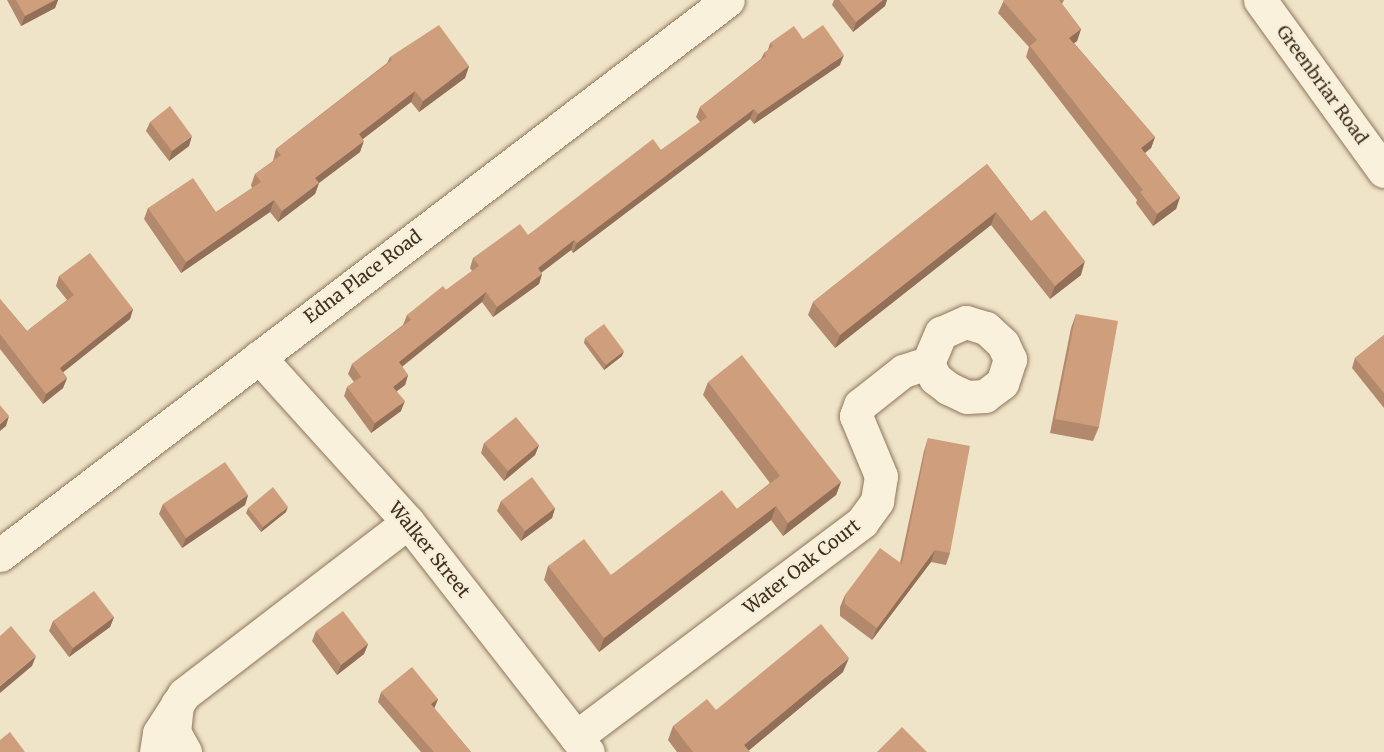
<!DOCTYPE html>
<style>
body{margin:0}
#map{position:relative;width:1384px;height:752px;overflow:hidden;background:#f0e4c8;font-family:Merriweather,serif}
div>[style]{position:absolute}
.roads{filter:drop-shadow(0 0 2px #8d765c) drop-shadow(0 0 2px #8d765c)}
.minor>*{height:33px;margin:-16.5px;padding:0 16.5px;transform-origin:16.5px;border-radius:16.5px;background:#faf1dc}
.wall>*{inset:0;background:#b2896c}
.shaded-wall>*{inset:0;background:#916f58}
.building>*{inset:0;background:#cf9f7d}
span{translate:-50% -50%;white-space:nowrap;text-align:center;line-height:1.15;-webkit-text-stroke:4.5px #f7eed8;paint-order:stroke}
.street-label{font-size:18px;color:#3d2e20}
</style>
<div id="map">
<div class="roads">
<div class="minor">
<i style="left:1260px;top:0;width:211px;rotate:54.1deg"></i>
<i style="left:966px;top:322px;width:21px;rotate:17deg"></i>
<i style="left:986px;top:328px;width:23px;rotate:43deg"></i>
<i style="left:1003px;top:344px;width:17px;rotate:65deg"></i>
<i style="left:1010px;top:359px;width:25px;rotate:108deg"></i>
<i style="left:1002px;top:383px;width:21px;rotate:143deg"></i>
<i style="left:985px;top:396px;width:18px;rotate:177deg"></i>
<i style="left:967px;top:397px;width:21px;rotate:-155deg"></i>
<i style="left:948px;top:388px;width:16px;rotate:-142deg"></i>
<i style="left:935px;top:378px;width:17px;rotate:-115deg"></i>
<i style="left:928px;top:363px;width:33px;rotate:-67deg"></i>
<i style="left:941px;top:333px;width:27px;rotate:-24deg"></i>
<i style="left:259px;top:357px;width:222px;rotate:47.9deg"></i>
<i style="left:408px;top:522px;width:292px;rotate:52deg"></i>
<i style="left:0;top:555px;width:915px;rotate:-37.32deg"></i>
<i style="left:177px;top:704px;width:28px;rotate:96deg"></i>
<i style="left:174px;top:732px;width:23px;rotate:61deg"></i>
<i style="left:576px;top:737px;width:358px;rotate:-36.9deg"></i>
<i style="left:862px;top:522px;width:26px;rotate:-54deg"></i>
<i style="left:877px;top:501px;width:25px;rotate:-81deg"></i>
<i style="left:881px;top:476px;width:65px;rotate:-112.6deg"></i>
<i style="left:856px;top:416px;width:12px;rotate:-70deg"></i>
<i style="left:860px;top:405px;width:55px;rotate:-38.3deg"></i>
<i style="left:903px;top:371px;width:26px;rotate:-18deg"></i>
<i style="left:156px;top:752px;width:19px;rotate:-81deg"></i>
<i style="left:159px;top:733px;width:46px;rotate:-57.3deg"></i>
<i style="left:184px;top:694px;width:282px;rotate:-37.5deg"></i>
</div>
</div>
<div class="wall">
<i style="clip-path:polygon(7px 0,58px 0,55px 8px,21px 26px)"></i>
<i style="clip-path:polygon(834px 0,887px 0,885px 6px,853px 32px,832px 5px)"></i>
<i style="clip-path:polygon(1004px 0,1064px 0,1062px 4px,1081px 29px,1077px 41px,1074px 43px,1155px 137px,1151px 148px,1145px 153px,1180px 197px,1176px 209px,1153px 226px,1136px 203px,1137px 200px,1026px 57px,1029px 47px,998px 13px)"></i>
<i style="clip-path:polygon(803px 39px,840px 65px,754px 124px,750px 119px,573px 253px,571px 250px,541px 273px,542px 274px,539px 284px,493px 317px,482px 302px,402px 367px,408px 375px,405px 385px,397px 391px,401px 411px,371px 433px,344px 396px,347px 387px,354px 382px,348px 374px,352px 364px,403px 325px,407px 315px,446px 290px,472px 271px,470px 268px,473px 258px,528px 235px,661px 150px,700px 122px,696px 117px,700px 107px,761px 59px,764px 53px,768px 50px,770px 43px)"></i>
<i style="clip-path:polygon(390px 57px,469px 66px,465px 78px,419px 112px,411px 102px,363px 139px,360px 152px,319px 183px,315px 194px,278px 222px,270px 212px,181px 273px,144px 219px,148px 208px,216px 212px,252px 188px,251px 185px,255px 174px,273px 161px,276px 149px,387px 63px)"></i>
<i style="clip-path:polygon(150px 122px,189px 146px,169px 161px,146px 131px)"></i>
<i style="clip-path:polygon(987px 164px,1031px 221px,1081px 275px,1050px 299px,991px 225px,835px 348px,808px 315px,813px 302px)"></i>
<i style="clip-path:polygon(59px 276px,133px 309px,130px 319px,63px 372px,67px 378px,63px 388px,43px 404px,0 349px,0 299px,27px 331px,67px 300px,56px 286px)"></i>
<i style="clip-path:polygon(1076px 314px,1099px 427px,1093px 441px,1050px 433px,1071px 328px)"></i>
<i style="clip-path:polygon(1384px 335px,1384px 408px,1352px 368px,1355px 358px)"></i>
<i style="clip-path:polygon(585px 338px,622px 356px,604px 370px,584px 343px)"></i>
<i style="clip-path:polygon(708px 382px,841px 482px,836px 495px,783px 536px,771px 520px,599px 652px,544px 580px,548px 566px,611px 575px,737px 509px,770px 483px,703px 395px)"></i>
<i style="clip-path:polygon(928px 438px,950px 553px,946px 565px,931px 562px,872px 640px,840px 616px,840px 607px,845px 595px,900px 563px,924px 451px)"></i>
<i style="clip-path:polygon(484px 443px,539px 445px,535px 455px,504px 481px,481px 453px)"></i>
<i style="clip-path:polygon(248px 495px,245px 505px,182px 548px,159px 514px,163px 504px)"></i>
<i style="clip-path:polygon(501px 501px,555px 508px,552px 518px,521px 541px,497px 511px)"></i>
<i style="clip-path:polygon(248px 508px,286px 512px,261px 532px,246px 513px)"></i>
<i style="clip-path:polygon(114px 617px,110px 627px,69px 657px,49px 631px,53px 621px)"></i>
<i style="clip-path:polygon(316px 631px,368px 644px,364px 654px,337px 675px,312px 641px)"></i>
<i style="clip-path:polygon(843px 672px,748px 751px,750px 752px,677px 752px,668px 740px,673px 726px,716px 710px)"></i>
<i style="clip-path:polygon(381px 692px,438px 699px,434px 708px,471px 752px,421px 752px,378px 702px)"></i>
</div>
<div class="shaded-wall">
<i style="clip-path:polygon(55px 0,58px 0,55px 8px,21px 26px,25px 16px)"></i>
<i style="clip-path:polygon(883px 0,887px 0,885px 6px,853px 32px,856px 22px)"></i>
<i style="clip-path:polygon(1081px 29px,1077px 41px,1065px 50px,1069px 38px)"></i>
<i style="clip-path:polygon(844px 55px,840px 65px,754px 124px,758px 114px)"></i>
<i style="clip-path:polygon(469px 66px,465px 78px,419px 112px,423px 101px)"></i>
<i style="clip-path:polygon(415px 91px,411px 102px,355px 145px,359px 134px)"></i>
<i style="clip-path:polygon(754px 109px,750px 119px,573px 253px,577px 243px)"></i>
<i style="clip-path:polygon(192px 136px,189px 146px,169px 161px,172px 151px)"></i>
<i style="clip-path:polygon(1155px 137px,1151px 148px,1137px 159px,1141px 148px)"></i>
<i style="clip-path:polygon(364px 141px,360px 152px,311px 189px,315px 178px)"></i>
<i style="clip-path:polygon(319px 183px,315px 194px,278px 222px,282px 211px)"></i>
<i style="clip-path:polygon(1180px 197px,1176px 209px,1153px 226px,1157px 214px)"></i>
<i style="clip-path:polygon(274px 200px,270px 212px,181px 273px,186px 262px)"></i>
<i style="clip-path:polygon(996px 212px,991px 225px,835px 348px,840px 335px)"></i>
<i style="clip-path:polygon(574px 240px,571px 250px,534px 278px,538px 268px)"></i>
<i style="clip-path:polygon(1085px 261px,1081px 275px,1050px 299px,1055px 286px)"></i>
<i style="clip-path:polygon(542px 274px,539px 284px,493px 317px,497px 307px)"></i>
<i style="clip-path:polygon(486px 292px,482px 302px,395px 372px,399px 362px)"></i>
<i style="clip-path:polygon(133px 309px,130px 319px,56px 378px,60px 368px)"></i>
<i style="clip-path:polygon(624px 351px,622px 356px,604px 370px,606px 365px)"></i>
<i style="clip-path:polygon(408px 375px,405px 385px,390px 396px,393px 387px)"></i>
<i style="clip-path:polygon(67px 378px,63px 388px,43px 404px,46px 394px)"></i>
<i style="clip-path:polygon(405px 401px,401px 411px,371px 433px,375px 423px)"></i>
<i style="clip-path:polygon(9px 416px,6px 426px,0 431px,0 424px)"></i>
<i style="clip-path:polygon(539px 445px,535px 455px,504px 481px,508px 471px)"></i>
<i style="clip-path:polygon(841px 482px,836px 495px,783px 536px,788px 523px)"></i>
<i style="clip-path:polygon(248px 495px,245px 505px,182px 548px,186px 538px)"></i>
<i style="clip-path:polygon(776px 506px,771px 520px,599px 652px,604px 638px)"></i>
<i style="clip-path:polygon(288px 507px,286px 512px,261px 532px,263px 527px)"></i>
<i style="clip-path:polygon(555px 508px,552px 518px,521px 541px,525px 531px)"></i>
<i style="clip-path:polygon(935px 550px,931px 562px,872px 640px,877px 628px)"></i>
<i style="clip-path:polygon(114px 617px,110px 627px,69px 657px,73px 648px)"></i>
<i style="clip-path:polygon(368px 644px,364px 654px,337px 675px,341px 665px)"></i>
<i style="clip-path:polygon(36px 656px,32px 666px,0 693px,0 686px)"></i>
<i style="clip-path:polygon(849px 658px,843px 672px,747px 752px,744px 745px)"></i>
<i style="clip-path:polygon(438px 699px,434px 709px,431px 704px)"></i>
</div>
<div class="building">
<i style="clip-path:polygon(16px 0,55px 0,25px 16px)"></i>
<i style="clip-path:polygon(839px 0,883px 0,856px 22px)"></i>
<i style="clip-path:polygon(1004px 0,1059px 0,1081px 29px,1069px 38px,1155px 137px,1141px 148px,1180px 197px,1157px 214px,1140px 192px,1143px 190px,1030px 46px,1037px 40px,1003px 1px)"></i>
<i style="clip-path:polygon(439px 25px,469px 66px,423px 101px,415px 91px,359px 134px,364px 141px,315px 178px,319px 183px,282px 211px,274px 200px,186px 262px,148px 208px,193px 178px,216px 212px,261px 182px,255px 174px,281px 155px,276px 149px,392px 60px,390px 57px)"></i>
<i style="clip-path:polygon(823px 25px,844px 55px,758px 114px,754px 109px,577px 243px,574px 240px,538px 268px,542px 274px,497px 307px,486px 292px,399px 362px,408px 375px,393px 387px,405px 401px,375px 423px,347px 387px,361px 377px,352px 364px,411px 320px,407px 315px,443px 286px,446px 290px,479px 266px,473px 258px,520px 224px,528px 235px,653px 139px,661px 150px,707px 117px,700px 107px,766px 56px,764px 53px,773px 46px,770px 43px,794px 26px,803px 39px)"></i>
<i style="clip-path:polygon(170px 106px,192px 136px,172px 151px,150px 122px)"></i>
<i style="clip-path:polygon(987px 164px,1031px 221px,1045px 210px,1085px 261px,1055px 286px,996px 212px,840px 335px,813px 302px)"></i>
<i style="clip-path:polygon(90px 253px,133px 309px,60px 368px,67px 378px,46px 394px,0 334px,0 299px,27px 331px,74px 295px,59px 276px)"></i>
<i style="clip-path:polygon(1076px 314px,1118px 321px,1099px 427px,1055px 419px)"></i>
<i style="clip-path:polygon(604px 324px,624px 351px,606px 365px,585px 338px)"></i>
<i style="clip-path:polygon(1384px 335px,1384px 393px,1355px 358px)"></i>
<i style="clip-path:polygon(742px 355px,841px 482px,788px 523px,776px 506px,604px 638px,548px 566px,584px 539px,611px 575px,722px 490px,737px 509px,780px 476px,708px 382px)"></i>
<i style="clip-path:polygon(0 405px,9px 416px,0 424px)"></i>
<i style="clip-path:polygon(516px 417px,539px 445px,508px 471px,484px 443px)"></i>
<i style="clip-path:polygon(928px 438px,970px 446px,950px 553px,935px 550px,877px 628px,845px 604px,845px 595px,880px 548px,902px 564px)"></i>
<i style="clip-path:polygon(225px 462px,248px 495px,186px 538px,163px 504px)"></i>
<i style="clip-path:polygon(532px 477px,555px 508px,525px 531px,501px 501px)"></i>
<i style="clip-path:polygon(273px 487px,288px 507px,263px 527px,248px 508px)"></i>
<i style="clip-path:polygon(94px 591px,114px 617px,73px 648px,53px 621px)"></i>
<i style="clip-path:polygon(343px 611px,368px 644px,341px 665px,316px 631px)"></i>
<i style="clip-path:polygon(821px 624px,849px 658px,744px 745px,750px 752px,693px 752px,673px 726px,707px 699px,716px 710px)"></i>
<i style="clip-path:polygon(11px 626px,36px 656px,0 686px,0 636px)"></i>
<i style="clip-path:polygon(412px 667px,438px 699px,431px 704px,471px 752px,434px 752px,381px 692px)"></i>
<i style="clip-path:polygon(902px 727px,927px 752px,877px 752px)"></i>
<i style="clip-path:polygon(10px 732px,25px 752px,0 752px,0 740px)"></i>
</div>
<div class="street-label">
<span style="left:1322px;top:85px;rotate:54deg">Greenbriar Road</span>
<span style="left:363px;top:277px;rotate:-37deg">Edna Place Road</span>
<span style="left:429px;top:550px;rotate:51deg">Walker Street</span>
<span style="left:802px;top:567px;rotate:-38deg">Water Oak Court</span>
</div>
</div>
